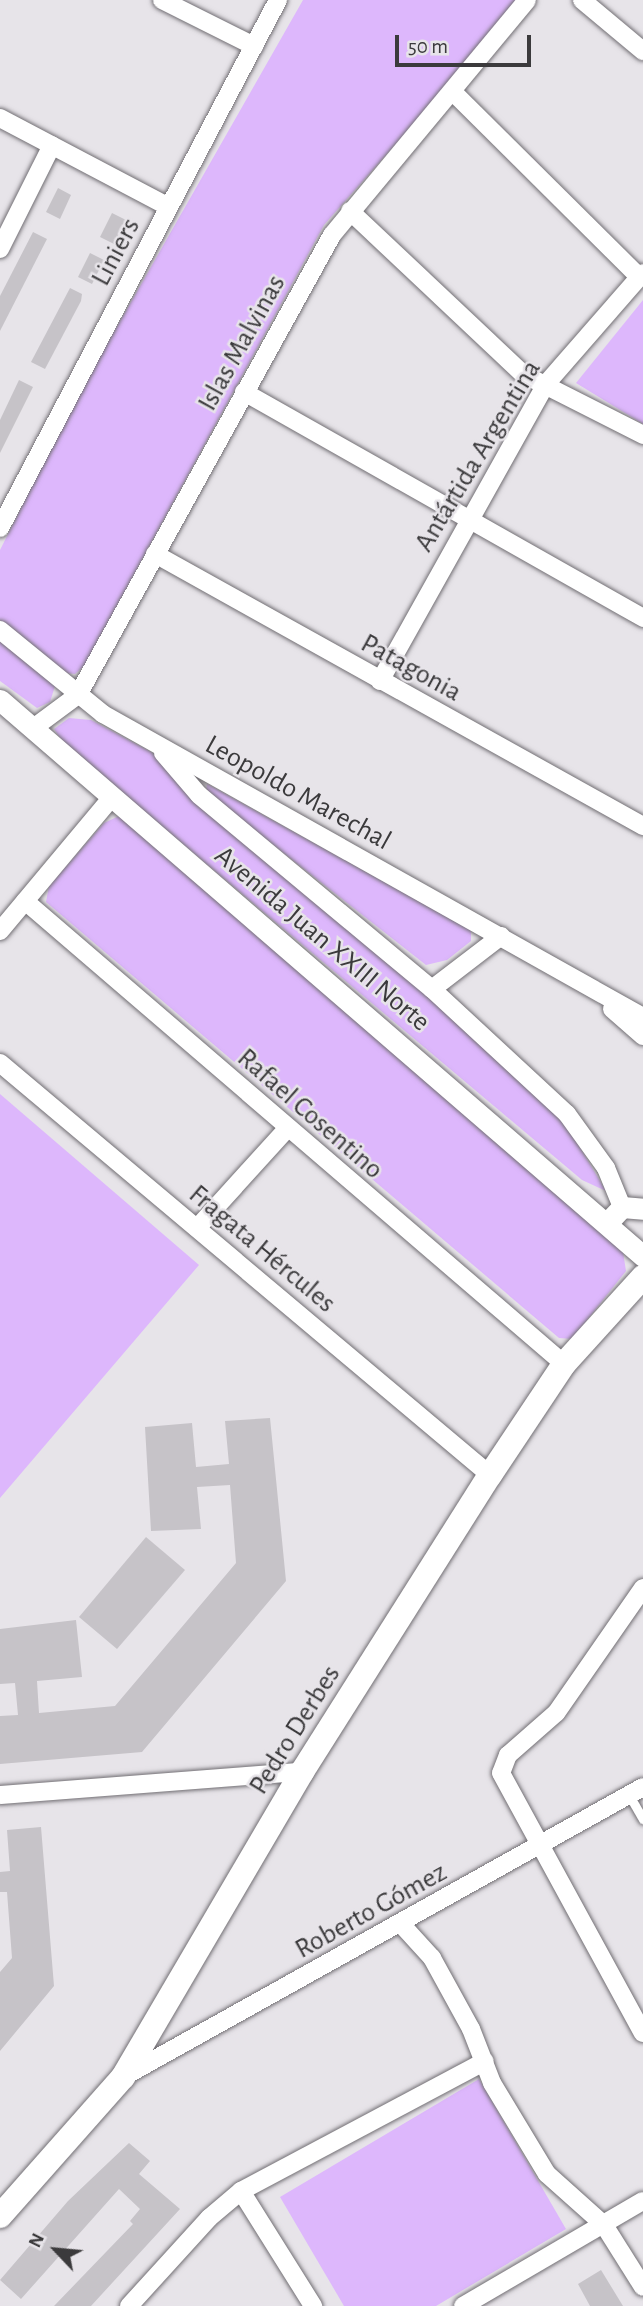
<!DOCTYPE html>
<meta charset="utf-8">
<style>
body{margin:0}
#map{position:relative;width:643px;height:2306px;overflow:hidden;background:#e7e4e9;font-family:"Alegreya Sans",sans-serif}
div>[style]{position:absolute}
.green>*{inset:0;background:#ddb7fc}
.building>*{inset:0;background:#c6c3c8}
.roads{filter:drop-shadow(0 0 2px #716e73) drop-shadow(0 0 2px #716e73)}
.service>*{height:9px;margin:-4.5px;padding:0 4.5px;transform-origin:4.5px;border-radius:4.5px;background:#fff}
.minor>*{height:18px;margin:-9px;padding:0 9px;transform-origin:9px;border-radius:9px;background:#fff}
.tertiary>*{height:21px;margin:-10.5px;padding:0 10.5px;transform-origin:10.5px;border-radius:10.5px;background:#fff}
.secondary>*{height:24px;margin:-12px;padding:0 12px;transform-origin:12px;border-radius:12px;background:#fff}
span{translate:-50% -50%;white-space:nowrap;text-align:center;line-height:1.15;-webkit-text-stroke:5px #e7e4e9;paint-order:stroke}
.street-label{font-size:28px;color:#3b3a3c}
.north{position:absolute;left:21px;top:2215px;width:70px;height:70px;-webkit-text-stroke:5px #e7e4e9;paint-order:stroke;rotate:296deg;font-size:19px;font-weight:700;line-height:28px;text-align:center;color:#3b3a3c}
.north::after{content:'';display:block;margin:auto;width:24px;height:32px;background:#3b3a3c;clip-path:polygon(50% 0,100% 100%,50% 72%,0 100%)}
.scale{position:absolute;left:395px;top:35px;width:136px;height:32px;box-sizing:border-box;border:4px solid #3b3a3c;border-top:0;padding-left:9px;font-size:21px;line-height:24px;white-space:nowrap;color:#3b3a3c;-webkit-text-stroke:5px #e7e4e9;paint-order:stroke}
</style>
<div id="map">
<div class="green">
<i style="clip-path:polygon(303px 0,523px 0,324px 225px,84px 666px,75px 674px,65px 673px,0 620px,0 550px,78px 395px)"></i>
<i style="clip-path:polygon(643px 300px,643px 424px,576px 383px)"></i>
<i style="clip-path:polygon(0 639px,55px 686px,50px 702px,37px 708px,0 681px)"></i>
<i style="clip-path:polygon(69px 718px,91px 720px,151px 752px,391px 961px,567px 1126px,606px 1191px,582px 1180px,64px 744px,54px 729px)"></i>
<i style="clip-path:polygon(207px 784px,471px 930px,471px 941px,447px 960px,426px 965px,206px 792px)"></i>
<i style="clip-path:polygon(119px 816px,623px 1252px,626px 1271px,572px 1339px,559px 1338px,46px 902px,49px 886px,104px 823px)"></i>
<i style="clip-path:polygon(0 1094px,199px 1265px,0 1498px)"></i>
<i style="clip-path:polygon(479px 2079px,566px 2229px,436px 2306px,344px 2306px,280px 2197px)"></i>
</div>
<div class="building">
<i style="clip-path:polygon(58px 188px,71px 195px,60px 219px,46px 212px)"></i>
<i style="clip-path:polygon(112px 213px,126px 220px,114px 244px,100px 237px)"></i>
<i style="clip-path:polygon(33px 232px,47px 239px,0 331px,0 296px)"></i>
<i style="clip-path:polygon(90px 253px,104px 260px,92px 284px,78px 277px)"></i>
<i style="clip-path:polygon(70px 288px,82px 294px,81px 301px,45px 369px,31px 362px)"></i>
<i style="clip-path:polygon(19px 380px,33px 387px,0 453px,0 420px)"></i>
<i style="clip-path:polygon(270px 1418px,286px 1581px,142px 1752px,0 1764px,0 1716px,18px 1715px,15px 1683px,0 1684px,0 1629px,76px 1620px,82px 1677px,37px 1681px,39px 1713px,115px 1706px,236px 1563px,230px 1485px,197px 1487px,201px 1529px,151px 1531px,145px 1427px,192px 1423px,196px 1467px,229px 1464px,225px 1421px)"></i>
<i style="clip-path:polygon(146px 1537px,185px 1570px,117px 1649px,79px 1617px)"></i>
<i style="clip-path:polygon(41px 1827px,54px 1986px,0 2051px,0 1972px,12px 1958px,7px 1892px,0 1892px,0 1872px,10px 1871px,7px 1830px)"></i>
<i style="clip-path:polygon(129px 2143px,150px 2161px,139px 2174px,180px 2209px,91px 2306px,54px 2306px,133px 2224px,130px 2221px,140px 2209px,119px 2189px,21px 2299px,0 2280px,68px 2201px)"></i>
<i style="clip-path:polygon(601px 2270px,623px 2306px,590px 2306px,578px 2284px)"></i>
</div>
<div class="roads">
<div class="service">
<i style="left:629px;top:1795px;width:28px;rotate:60deg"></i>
</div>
<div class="minor">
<i style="left:162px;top:0;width:103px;rotate:26.6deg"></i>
<i style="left:582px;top:0;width:80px;rotate:39.9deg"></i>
<i style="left:454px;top:93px;width:261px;rotate:44.8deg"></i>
<i style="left:0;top:118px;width:191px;rotate:27.8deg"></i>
<i style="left:350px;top:211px;width:238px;rotate:43.3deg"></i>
<i style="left:523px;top:374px;width:135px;rotate:26.9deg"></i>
<i style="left:0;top:249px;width:116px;rotate:-63.4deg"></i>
<i style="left:244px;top:392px;width:459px;rotate:29.5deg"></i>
<i style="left:0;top:528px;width:597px;rotate:-62.23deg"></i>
<i style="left:155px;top:554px;width:559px;rotate:29.13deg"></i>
<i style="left:0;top:630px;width:133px;rotate:39.2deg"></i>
<i style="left:103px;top:714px;width:619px;rotate:29.3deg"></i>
<i style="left:380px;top:681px;width:340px;rotate:-60.8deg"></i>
<i style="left:546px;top:384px;width:147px;rotate:-48.9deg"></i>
<i style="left:32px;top:729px;width:57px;rotate:-36.5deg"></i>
<i style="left:78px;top:695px;width:525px;rotate:-61.09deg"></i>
<i style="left:332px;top:235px;width:305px;rotate:-50.3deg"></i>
<i style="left:163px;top:753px;width:55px;rotate:49.4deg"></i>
<i style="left:199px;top:795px;width:303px;rotate:39.8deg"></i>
<i style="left:432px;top:989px;width:184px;rotate:42.8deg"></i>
<i style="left:567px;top:1114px;width:67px;rotate:54.2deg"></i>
<i style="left:606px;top:1168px;width:42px;rotate:67.7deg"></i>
<i style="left:25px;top:901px;width:711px;rotate:40.66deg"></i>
<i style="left:0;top:931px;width:175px;rotate:-50.1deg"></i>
<i style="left:432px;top:989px;width:87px;rotate:-37.5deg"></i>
<i style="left:612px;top:1009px;width:41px;rotate:41.1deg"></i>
<i style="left:0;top:1063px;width:640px;rotate:40.06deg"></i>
<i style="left:197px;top:1228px;width:132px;rotate:-47.8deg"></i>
<i style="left:643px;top:1588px;width:152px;rotate:124.8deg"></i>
<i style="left:556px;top:1713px;width:64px;rotate:138.8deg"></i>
<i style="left:508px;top:1755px;width:19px;rotate:111deg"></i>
<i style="left:501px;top:1773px;width:296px;rotate:61.4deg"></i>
<i style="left:0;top:1795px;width:303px;rotate:-4.4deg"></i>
<i style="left:402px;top:1925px;width:45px;rotate:47.7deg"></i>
<i style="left:432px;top:1958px;width:81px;rotate:61.2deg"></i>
<i style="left:471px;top:2029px;width:58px;rotate:68.7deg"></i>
<i style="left:492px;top:2083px;width:106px;rotate:58.9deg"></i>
<i style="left:547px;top:2174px;width:76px;rotate:41.8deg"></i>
<i style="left:604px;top:2225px;width:73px;rotate:57.8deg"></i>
<i style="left:123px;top:2077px;width:595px;rotate:-29.15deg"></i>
<i style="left:241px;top:2191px;width:136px;rotate:57.9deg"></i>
<i style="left:129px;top:2306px;width:119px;rotate:-47.7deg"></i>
<i style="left:209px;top:2218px;width:42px;rotate:-40.2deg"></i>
<i style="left:241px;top:2191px;width:276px;rotate:-28deg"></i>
<i style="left:463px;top:2306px;width:208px;rotate:-30.3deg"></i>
</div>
<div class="tertiary">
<i style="left:0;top:700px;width:850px;rotate:40.85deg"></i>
<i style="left:609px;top:1221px;width:19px;rotate:-47deg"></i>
<i style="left:622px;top:1207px;width:21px;rotate:5deg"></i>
</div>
<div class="secondary">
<i style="left:0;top:2216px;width:186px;rotate:-48.5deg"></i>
<i style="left:123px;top:2077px;width:354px;rotate:-59.6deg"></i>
<i style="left:302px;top:1772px;width:352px;rotate:-57.7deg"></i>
<i style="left:490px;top:1475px;width:133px;rotate:-56.3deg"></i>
<i style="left:564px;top:1364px;width:118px;rotate:-47.8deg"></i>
</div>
</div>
<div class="street-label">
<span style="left:116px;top:252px;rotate:-62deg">Liniers</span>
<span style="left:242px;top:343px;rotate:-61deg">Islas Malvinas</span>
<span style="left:478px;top:456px;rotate:-59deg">Antártida Argentina</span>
<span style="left:411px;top:668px;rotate:29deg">Patagonia</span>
<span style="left:298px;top:793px;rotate:29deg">Leopoldo Marechal</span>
<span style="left:322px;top:939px;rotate:40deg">Avenida Juan XXIII Norte</span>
<span style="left:310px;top:1114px;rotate:41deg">Rafael Cosentino</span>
<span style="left:262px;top:1249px;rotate:40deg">Fragata Hércules</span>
<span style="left:295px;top:1730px;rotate:-58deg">Pedro Derbes</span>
<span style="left:371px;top:1911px;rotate:-29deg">Roberto Gómez</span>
</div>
<div class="north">N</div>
<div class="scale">50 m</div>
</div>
